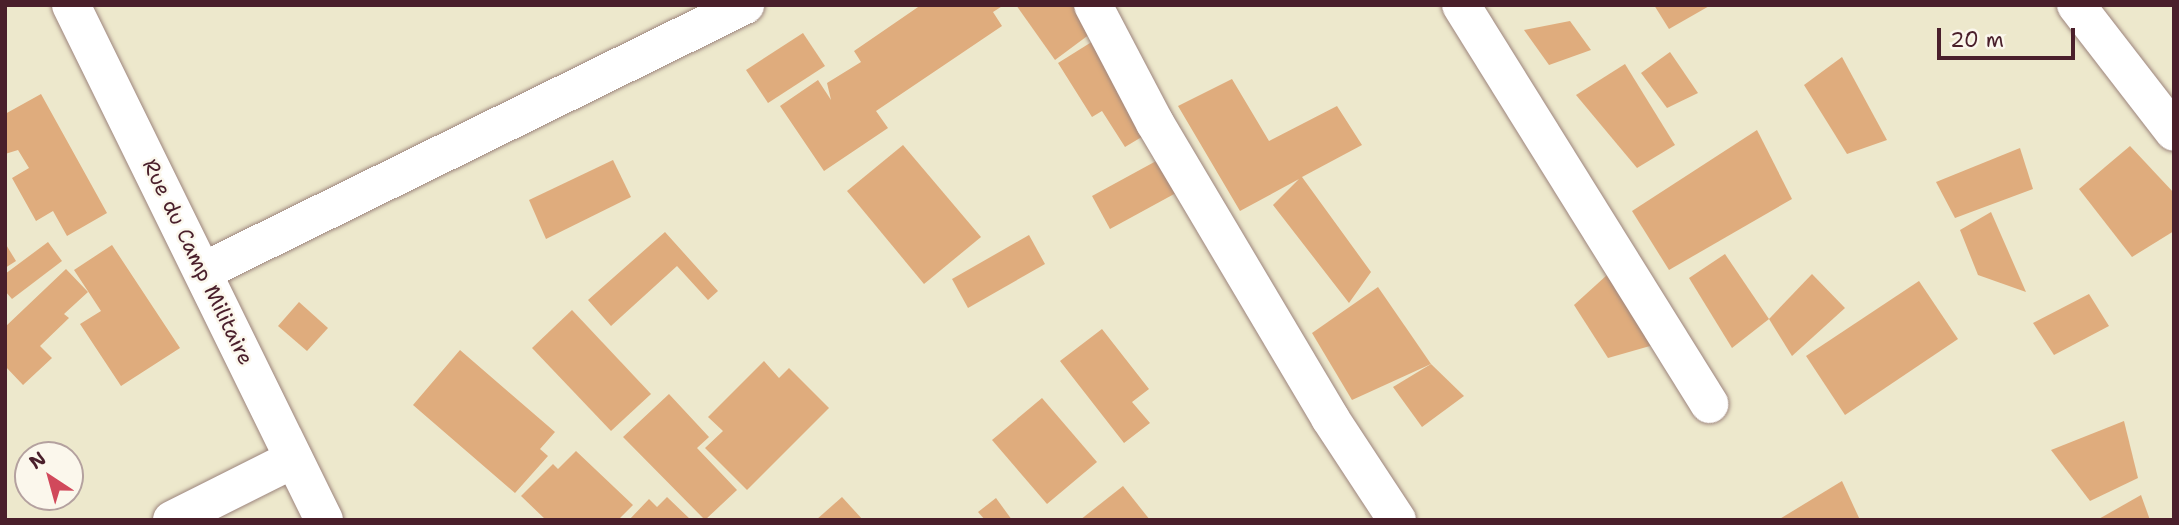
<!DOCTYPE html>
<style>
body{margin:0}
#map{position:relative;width:2179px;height:525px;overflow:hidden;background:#ede8cc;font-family:"Shantell Sans",sans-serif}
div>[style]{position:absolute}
.building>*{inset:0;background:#dfac7d}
.roads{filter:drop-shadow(0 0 2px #9c847c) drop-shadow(0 0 2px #9c847c)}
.minor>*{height:38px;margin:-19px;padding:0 19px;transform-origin:19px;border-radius:19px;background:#fff}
.tertiary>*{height:38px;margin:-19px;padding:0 19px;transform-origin:19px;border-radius:19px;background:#fff}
span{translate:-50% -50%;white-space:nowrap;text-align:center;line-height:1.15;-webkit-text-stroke:5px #fbf7ec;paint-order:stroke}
.street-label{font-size:21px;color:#4a1f2b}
.frame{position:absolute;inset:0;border:7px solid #4a1f2b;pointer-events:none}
.north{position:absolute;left:14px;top:441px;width:70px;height:70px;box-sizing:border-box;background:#fbf7ec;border:2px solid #b4a19f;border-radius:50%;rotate:324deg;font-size:19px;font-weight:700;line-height:28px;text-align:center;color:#4a1f2b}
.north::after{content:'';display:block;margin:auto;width:24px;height:32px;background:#d1495b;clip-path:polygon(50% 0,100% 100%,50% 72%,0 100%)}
.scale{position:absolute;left:1937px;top:28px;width:138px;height:32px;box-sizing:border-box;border:4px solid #4a1f2b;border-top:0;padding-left:9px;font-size:21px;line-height:24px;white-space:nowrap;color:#4a1f2b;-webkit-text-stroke:5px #fbf7ec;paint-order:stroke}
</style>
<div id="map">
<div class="building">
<i style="clip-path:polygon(921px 5px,1004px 5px,993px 12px,1002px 26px,876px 111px,888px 128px,824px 171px,780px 106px,818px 80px,831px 100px,827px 83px,861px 62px,854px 51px)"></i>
<i style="clip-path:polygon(1016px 5px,1087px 5px,1102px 25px,1055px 60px)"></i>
<i style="clip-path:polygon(1654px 5px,1711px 5px,1669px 29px)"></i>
<i style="clip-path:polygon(1570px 21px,1591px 50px,1549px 65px,1524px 30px)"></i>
<i style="clip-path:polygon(803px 33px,825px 66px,768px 103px,746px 70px)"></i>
<i style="clip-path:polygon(1098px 38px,1155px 129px,1125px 147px,1102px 111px,1092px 117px,1058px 63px)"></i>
<i style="clip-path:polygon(1670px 52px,1698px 93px,1667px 108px,1641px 73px)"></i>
<i style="clip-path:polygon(1842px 57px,1887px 140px,1847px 154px,1804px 85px)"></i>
<i style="clip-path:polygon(1625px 64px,1675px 145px,1637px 168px,1576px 95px)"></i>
<i style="clip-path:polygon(1232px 79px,1269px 141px,1337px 106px,1362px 145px,1302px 177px,1371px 272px,1349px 303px,1273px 205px,1299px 179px,1240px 211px,1178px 106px)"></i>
<i style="clip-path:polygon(41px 94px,107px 213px,67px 236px,53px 211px,36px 221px,12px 178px,29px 168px,18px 150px,5px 154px,5px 114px)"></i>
<i style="clip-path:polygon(1757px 130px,1792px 199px,1669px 270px,1632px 211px)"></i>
<i style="clip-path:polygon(903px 145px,981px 237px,924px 284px,847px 191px)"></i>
<i style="clip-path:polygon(2130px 146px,2174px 193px,2174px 231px,2132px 257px,2079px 189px)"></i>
<i style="clip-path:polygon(2020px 148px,2033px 189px,1955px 218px,1936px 182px)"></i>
<i style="clip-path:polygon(1169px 154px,1187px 187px,1110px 229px,1092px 196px)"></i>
<i style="clip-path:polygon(613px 160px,631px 197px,546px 239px,529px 200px)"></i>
<i style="clip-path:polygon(1991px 212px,2026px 292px,1978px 275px,1960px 230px)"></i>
<i style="clip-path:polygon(665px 232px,718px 291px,708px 300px,677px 266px,611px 326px,588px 300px)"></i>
<i style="clip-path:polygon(1029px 235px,1045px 264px,968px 308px,952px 279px)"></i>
<i style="clip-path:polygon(48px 242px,62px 261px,12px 299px,5px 291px,5px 274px)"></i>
<i style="clip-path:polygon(5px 243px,16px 261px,5px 268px)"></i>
<i style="clip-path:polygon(112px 245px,180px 348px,121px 386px,80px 324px,101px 311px,74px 270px)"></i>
<i style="clip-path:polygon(1725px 254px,1769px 319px,1732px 348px,1689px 278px)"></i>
<i style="clip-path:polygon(1618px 265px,1657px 344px,1608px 358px,1574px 305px)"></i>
<i style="clip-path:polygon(66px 269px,88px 292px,64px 314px,69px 318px,40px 346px,52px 358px,23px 385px,5px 366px,5px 327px)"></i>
<i style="clip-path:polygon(1812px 274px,1845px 308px,1792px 356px,1769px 319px)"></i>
<i style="clip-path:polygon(1919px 281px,1958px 339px,1845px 415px,1806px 356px)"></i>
<i style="clip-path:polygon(1378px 287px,1431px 364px,1352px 400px,1312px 333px)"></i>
<i style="clip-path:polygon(2089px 294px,2109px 326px,2054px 355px,2033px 323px)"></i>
<i style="clip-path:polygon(299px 302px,328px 328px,307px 351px,278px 326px)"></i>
<i style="clip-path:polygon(572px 310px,651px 394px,611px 431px,532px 348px)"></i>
<i style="clip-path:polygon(1102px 329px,1149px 389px,1132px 402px,1150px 423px,1124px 443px,1060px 361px)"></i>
<i style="clip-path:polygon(460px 350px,555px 432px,540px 449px,548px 456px,515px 493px,413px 405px)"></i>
<i style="clip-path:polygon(764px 361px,779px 378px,789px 368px,829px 408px,747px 490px,705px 448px,723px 431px,708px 417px)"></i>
<i style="clip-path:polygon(1431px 364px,1464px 396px,1422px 427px,1393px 387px)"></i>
<i style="clip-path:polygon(669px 394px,709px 437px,697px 448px,737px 490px,705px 520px,623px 437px)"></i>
<i style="clip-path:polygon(1042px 398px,1097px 462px,1047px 504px,992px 440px)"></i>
<i style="clip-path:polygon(2124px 421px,2138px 478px,2090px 501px,2051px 450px)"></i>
<i style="clip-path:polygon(576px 451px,633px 505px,618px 520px,546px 520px,521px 496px,553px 464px,558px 469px)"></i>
<i style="clip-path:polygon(1842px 481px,1860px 520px,1778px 520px)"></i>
<i style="clip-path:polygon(1123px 486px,1150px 520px,1080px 520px)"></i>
<i style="clip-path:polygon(2141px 495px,2150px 520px,2097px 520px)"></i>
<i style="clip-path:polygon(667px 497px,691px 520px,629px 520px,649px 499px,657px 507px)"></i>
<i style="clip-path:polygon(842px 497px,863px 520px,816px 520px)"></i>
<i style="clip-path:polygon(996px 498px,1012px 520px,985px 520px,978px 512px)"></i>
</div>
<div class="roads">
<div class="minor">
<i style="left:1093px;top:5px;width:133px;rotate:62.3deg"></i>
<i style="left:1155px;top:123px;width:343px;rotate:59.3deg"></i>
<i style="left:1330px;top:418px;width:122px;rotate:56.7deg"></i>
<i style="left:1461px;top:5px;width:470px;rotate:58.1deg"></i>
<i style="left:2076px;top:5px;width:160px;rotate:52.3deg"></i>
<i style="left:204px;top:271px;width:603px;rotate:-26.18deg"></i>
<i style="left:172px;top:520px;width:136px;rotate:-26.6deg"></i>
</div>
<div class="tertiary">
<i style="left:71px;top:5px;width:574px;rotate:63.84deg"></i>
</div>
</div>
<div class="street-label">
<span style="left:198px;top:262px;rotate:64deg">Rue du Camp Militaire</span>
</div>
<div class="frame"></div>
<div class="north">N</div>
<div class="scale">20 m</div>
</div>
